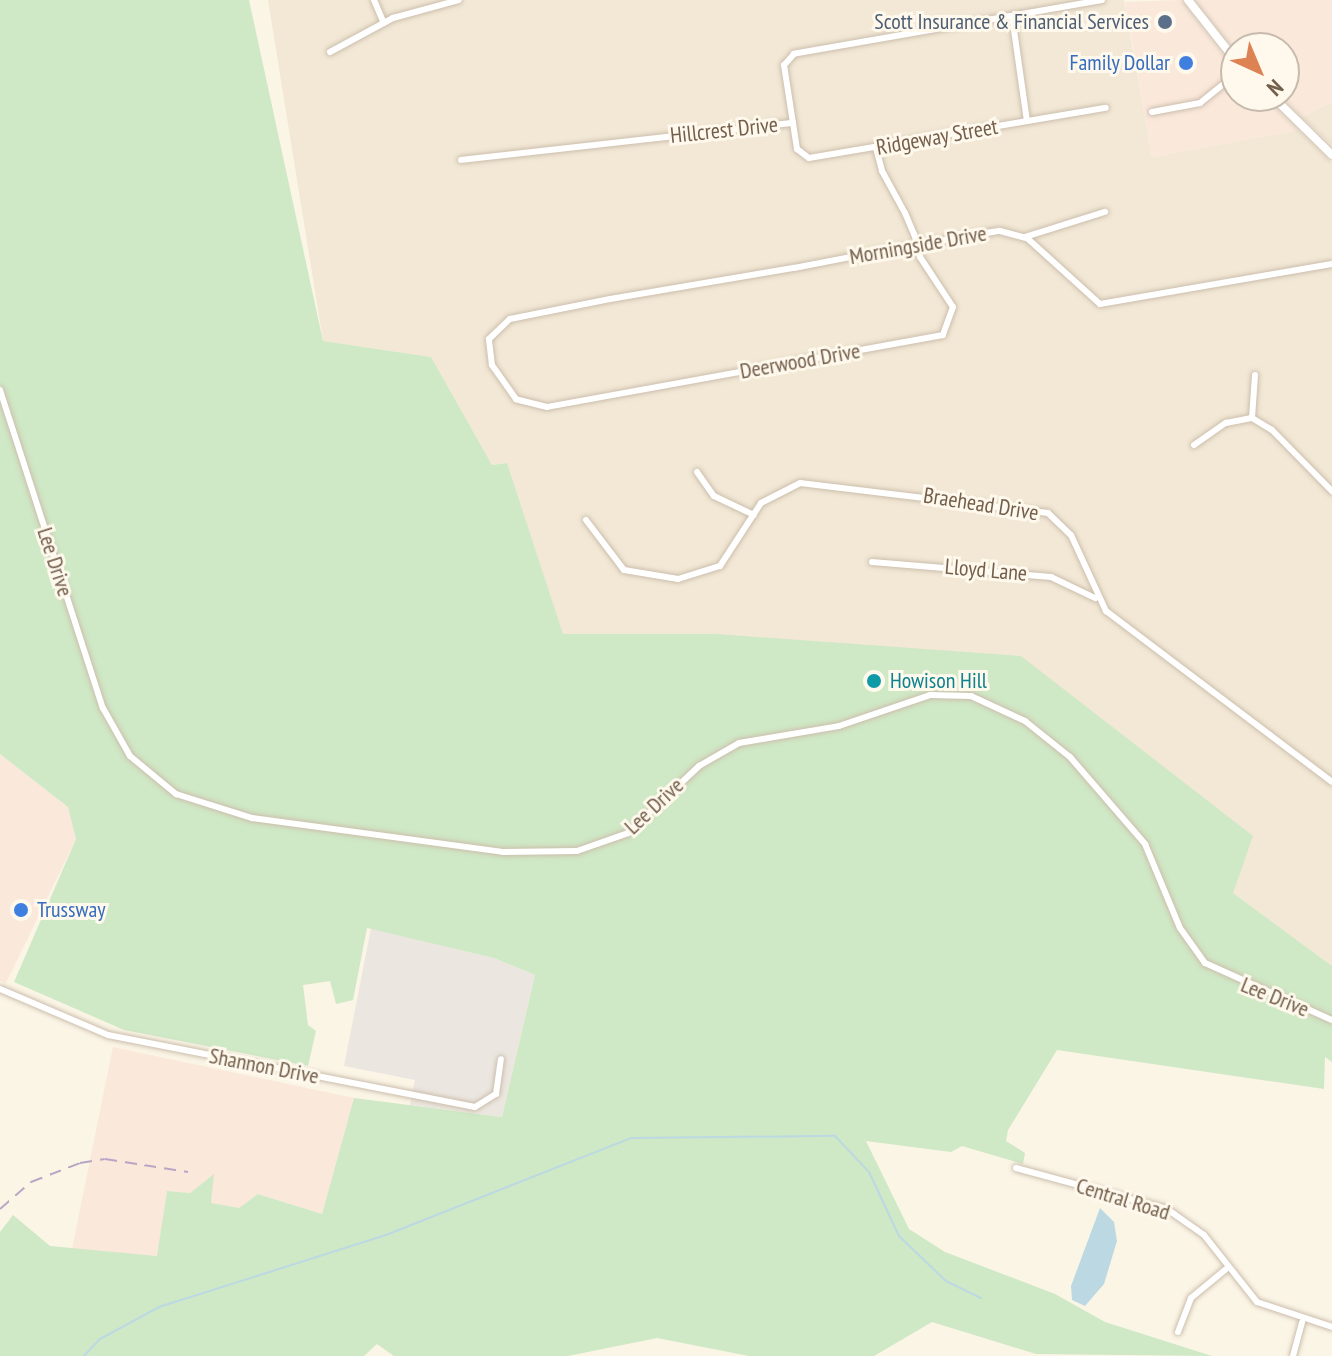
<!DOCTYPE html>
<style>
body{margin:0}
#map{position:relative;width:1332px;height:1356px;overflow:hidden;background:#fbf5e6;font-family:"PT Sans Narrow",sans-serif}
div>[style]{position:absolute}
.residential>*{inset:0;background:#f2e8d5}
.commercial>*{inset:0;background:#fae8db}
.industrial>*{inset:0;background:#ebe7e0}
.green>*{inset:0;background:#cfe8c5}
.water>*{inset:0;background:#bcd9e3}
.stream>*{height:2px;margin:-1px;padding:0 1px;transform-origin:1px;border-radius:1px;background:#bcd9e3}
.roads{filter:drop-shadow(0 0 2px #ccbead) drop-shadow(0 0 2px #ccbead)}
.minor>*{height:6px;margin:-3px;padding:0 3px;transform-origin:3px;border-radius:3px;background:#fff}
.secondary>*{height:8px;margin:-4px;padding:0 4px;transform-origin:4px;border-radius:4px;background:#fff}
.rail>*{height:2px;margin-top:-1px;transform-origin:0;background:repeating-linear-gradient(90deg,#b9a5c4 0 12px,transparent 0 20px)}
.dots>*{width:22px;height:22px;translate:-50% -50%;box-sizing:border-box;border:4px solid #fef9ec;border-radius:50%}
span{translate:-50% -50%;white-space:nowrap;text-align:center;line-height:1.15;-webkit-text-stroke:6px #fef9ec;paint-order:stroke}
.service-label{font-size:22px;color:#4e5e75}
.right{translate:-100% -50%;text-align:right}
.shop-label{font-size:22px;color:#366cbe}
.left{translate:0 -50%;text-align:left}
.street-label{font-size:22px;color:#735e4c}
.culture-label{font-size:22px;color:#0d838f}
.north{position:absolute;left:1220px;top:32px;width:80px;height:80px;box-sizing:border-box;background:#fef9ec;border:2px solid #c6bbac;border-radius:50%;rotate:136deg;font-size:22px;font-weight:700;line-height:32px;text-align:center;color:#735e4c}
.north::after{content:'';display:block;margin:auto;width:28px;height:36px;background:#dd8253;clip-path:polygon(50% 0,100% 100%,50% 72%,0 100%)}
</style>
<div id="map">
<div class="residential">
<i style="clip-path:polygon(268px 0,1124px 0,1152px 157px,1298px 130px,1332px 163px,1332px 966px,1233px 893px,791px 641px,563px 635px,507px 463px,492px 465px,431px 357px,323px 341px)"></i>
<i style="clip-path:polygon(1332px 102px,1332px 145px,1302px 117px)"></i>
</div>
<div class="commercial">
<i style="clip-path:polygon(1181px 0,1236px 72px,1236px 96px,1264px 96px,1298px 130px,1152px 157px,1125px 2px)"></i>
<i style="clip-path:polygon(1195px 0,1332px 0,1332px 102px,1302px 117px,1281px 96px,1284px 48px,1236px 52px)"></i>
<i style="clip-path:polygon(0 754px,68px 807px,76px 839px,6px 983px,0 981px)"></i>
<i style="clip-path:polygon(113px 1047px,354px 1098px,322px 1214px,259px 1194px,239px 1208px,211px 1203px,213px 1175px,190px 1193px,167px 1191px,158px 1256px,72px 1249px)"></i>
</div>
<div class="industrial">
<i style="clip-path:polygon(371px 928px,494px 958px,535px 975px,502px 1117px,410px 1105px,415px 1080px,344px 1066px)"></i>
</div>
<div class="green">
<i style="clip-path:polygon(0 0,249px 0,323px 341px,431px 357px,492px 465px,507px 463px,563px 634px,716px 634px,1021px 656px,1253px 836px,1233px 893px,1332px 966px,1332px 1062px,1325px 1057px,1324px 1089px,1057px 1050px,1008px 1130px,1006px 1141px,1025px 1153px,1023px 1164px,962px 1146px,951px 1152px,866px 1141px,909px 1229px,945px 1252px,1055px 1294px,1105px 1322px,1212px 1356px,1036px 1354px,932px 1322px,874px 1356px,749px 1356px,657px 1338px,568px 1356px,394px 1356px,377px 1344px,364px 1356px,0 1356px,0 1232px,13px 1215px,50px 1246px,157px 1256px,167px 1191px,190px 1193px,214px 1174px,211px 1203px,239px 1208px,258px 1194px,322px 1214px,354px 1098px,502px 1117px,535px 975px,494px 958px,367px 928px,353px 1000px,336px 1004px,330px 981px,303px 985px,308px 1025px,316px 1031px,308px 1066px,124px 1030px,14px 982px,76px 839px,68px 807px,0 754px)"></i>
</div>
<div class="water">
<i style="clip-path:polygon(1100px 1208px,1114px 1222px,1117px 1241px,1104px 1284px,1085px 1306px,1072px 1300px,1071px 1286px)"></i>
</div>
<div class="stream">
<i style="left:84px;top:1356px;width:23px;rotate:-47deg"></i>
<i style="left:100px;top:1339px;width:67px;rotate:-28.5deg"></i>
<i style="left:159px;top:1307px;width:238px;rotate:-17.6deg"></i>
<i style="left:386px;top:1235px;width:264px;rotate:-21.6deg"></i>
<i style="left:631px;top:1138px;width:204px;rotate:-0.6deg"></i>
<i style="left:835px;top:1136px;width:50px;rotate:46.6deg"></i>
<i style="left:869px;top:1172px;width:71px;rotate:64.9deg"></i>
<i style="left:899px;top:1236px;width:65px;rotate:43.8deg"></i>
<i style="left:946px;top:1281px;width:39px;rotate:26deg"></i>
</div>
<div class="roads">
<div class="minor">
<i style="left:374px;top:0;width:25px;rotate:67deg"></i>
<i style="left:1102px;top:0;width:313px;rotate:170.1deg"></i>
<i style="left:794px;top:54px;width:15px;rotate:132deg"></i>
<i style="left:784px;top:65px;width:85px;rotate:81.2deg"></i>
<i style="left:797px;top:149px;width:15px;rotate:37deg"></i>
<i style="left:809px;top:158px;width:301px;rotate:-9.6deg"></i>
<i style="left:1012px;top:16px;width:106px;rotate:81.9deg"></i>
<i style="left:330px;top:52px;width:72px;rotate:-28.4deg"></i>
<i style="left:393px;top:18px;width:68px;rotate:-15.3deg"></i>
<i style="left:1152px;top:112px;width:49px;rotate:-10.6deg"></i>
<i style="left:1200px;top:103px;width:46px;rotate:-38.9deg"></i>
<i style="left:876px;top:148px;width:24px;rotate:75deg"></i>
<i style="left:882px;top:171px;width:48px;rotate:61.3deg"></i>
<i style="left:905px;top:213px;width:23px;rotate:67deg"></i>
<i style="left:914px;top:234px;width:12px;rotate:70deg"></i>
<i style="left:918px;top:245px;width:12px;rotate:81deg"></i>
<i style="left:920px;top:257px;width:60px;rotate:56.6deg"></i>
<i style="left:953px;top:307px;width:30px;rotate:110deg"></i>
<i style="left:943px;top:335px;width:402px;rotate:169.7deg"></i>
<i style="left:547px;top:407px;width:32px;rotate:-166deg"></i>
<i style="left:516px;top:399px;width:42px;rotate:-125.2deg"></i>
<i style="left:492px;top:365px;width:26px;rotate:-97deg"></i>
<i style="left:489px;top:339px;width:29px;rotate:-44deg"></i>
<i style="left:510px;top:319px;width:102px;rotate:-11.3deg"></i>
<i style="left:610px;top:299px;width:187px;rotate:-9.6deg"></i>
<i style="left:794px;top:268px;width:78px;rotate:-11deg"></i>
<i style="left:871px;top:253px;width:48px;rotate:-9.7deg"></i>
<i style="left:918px;top:245px;width:50px;rotate:-10.4deg"></i>
<i style="left:967px;top:236px;width:33px;rotate:-9deg"></i>
<i style="left:1000px;top:231px;width:28px;rotate:15deg"></i>
<i style="left:1027px;top:238px;width:98px;rotate:42.1deg"></i>
<i style="left:1100px;top:304px;width:235px;rotate:-9.8deg"></i>
<i style="left:461px;top:160px;width:334px;rotate:-6.4deg"></i>
<i style="left:1025px;top:237px;width:84px;rotate:-17.4deg"></i>
<i style="left:0;top:390px;width:334px;rotate:72.1deg"></i>
<i style="left:103px;top:708px;width:55px;rotate:60.6deg"></i>
<i style="left:130px;top:756px;width:60px;rotate:39.6deg"></i>
<i style="left:176px;top:794px;width:80px;rotate:17.5deg"></i>
<i style="left:252px;top:818px;width:253px;rotate:7.7deg"></i>
<i style="left:503px;top:852px;width:74px;rotate:-0.8deg"></i>
<i style="left:577px;top:851px;width:54px;rotate:-19.4deg"></i>
<i style="left:628px;top:833px;width:98px;rotate:-43.3deg"></i>
<i style="left:699px;top:766px;width:46px;rotate:-29.9deg"></i>
<i style="left:739px;top:743px;width:101px;rotate:-9.6deg"></i>
<i style="left:839px;top:726px;width:96px;rotate:-18.8deg"></i>
<i style="left:930px;top:695px;width:41px;rotate:1.4deg"></i>
<i style="left:971px;top:696px;width:60px;rotate:24.8deg"></i>
<i style="left:1025px;top:721px;width:58px;rotate:38.7deg"></i>
<i style="left:1070px;top:757px;width:115px;rotate:49.2deg"></i>
<i style="left:1145px;top:844px;width:91px;rotate:67.4deg"></i>
<i style="left:1180px;top:928px;width:43px;rotate:54.5deg"></i>
<i style="left:1205px;top:963px;width:139px;rotate:24.2deg"></i>
<i style="left:1252px;top:418px;width:43px;rotate:-86deg"></i>
<i style="left:1194px;top:445px;width:39px;rotate:-35deg"></i>
<i style="left:1226px;top:423px;width:26px;rotate:-11deg"></i>
<i style="left:1252px;top:418px;width:23px;rotate:31deg"></i>
<i style="left:1272px;top:430px;width:86px;rotate:45.5deg"></i>
<i style="left:697px;top:472px;width:29px;rotate:55deg"></i>
<i style="left:714px;top:496px;width:44px;rotate:25.4deg"></i>
<i style="left:586px;top:520px;width:63px;rotate:52.8deg"></i>
<i style="left:624px;top:570px;width:55px;rotate:9.5deg"></i>
<i style="left:678px;top:579px;width:44px;rotate:-17.2deg"></i>
<i style="left:720px;top:566px;width:75px;rotate:-56.9deg"></i>
<i style="left:761px;top:503px;width:44px;rotate:-27.1deg"></i>
<i style="left:800px;top:483px;width:250px;rotate:6.9deg"></i>
<i style="left:1048px;top:513px;width:32px;rotate:44deg"></i>
<i style="left:1071px;top:535px;width:84px;rotate:65.3deg"></i>
<i style="left:1106px;top:611px;width:283px;rotate:37.1deg"></i>
<i style="left:872px;top:562px;width:180px;rotate:4.8deg"></i>
<i style="left:1051px;top:577px;width:49px;rotate:25.5deg"></i>
<i style="left:0;top:989px;width:117px;rotate:23.1deg"></i>
<i style="left:108px;top:1035px;width:374px;rotate:11.1deg"></i>
<i style="left:475px;top:1107px;width:25px;rotate:-32deg"></i>
<i style="left:496px;top:1094px;width:35px;rotate:-82deg"></i>
<i style="left:1016px;top:1168px;width:156px;rotate:15.2deg"></i>
<i style="left:1167px;top:1209px;width:45px;rotate:35.1deg"></i>
<i style="left:1204px;top:1235px;width:85px;rotate:51.7deg"></i>
<i style="left:1257px;top:1302px;width:79px;rotate:18.4deg"></i>
<i style="left:1178px;top:1332px;width:36px;rotate:-69deg"></i>
<i style="left:1191px;top:1298px;width:45px;rotate:-39.6deg"></i>
<i style="left:1293px;top:1356px;width:35px;rotate:-75deg"></i>
</div>
<div class="secondary">
<i style="left:1188px;top:0;width:78px;rotate:51.8deg"></i>
<i style="left:1272px;top:96px;width:84px;rotate:44.5deg"></i>
</div>
</div>
<div class="rail">
<i style="left:0;top:1209px;width:41px;rotate:-41.1deg"></i>
<i style="left:31px;top:1182px;width:53px;rotate:-21.2deg"></i>
<i style="left:80px;top:1163px;width:25px;rotate:-9deg"></i>
<i style="left:105px;top:1159px;width:84px;rotate:8.9deg"></i>
</div>
<div class="dots">
<i style="left:1165px;top:22px;background:#5c6f8a"></i>
<i style="left:1186px;top:63px;background:#3f7fe0"></i>
<i style="left:874px;top:681px;background:#0f9aa8"></i>
<i style="left:21px;top:910px;background:#3f7fe0"></i>
</div>
<div class="service-label">
<span class="right" style="left:1149px;top:22px">Scott Insurance &amp; Financial Services</span>
</div>
<div class="shop-label">
<span class="right" style="left:1170px;top:63px">Family Dollar</span>
<span class="left" style="left:37px;top:910px">Trussway</span>
</div>
<div class="street-label">
<span style="left:724px;top:130px;rotate:-6deg">Hillcrest Drive</span>
<span style="left:937px;top:137px;rotate:-10deg">Ridgeway Street</span>
<span style="left:918px;top:245px;rotate:-10deg">Morningside Drive</span>
<span style="left:800px;top:361px;rotate:-10deg">Deerwood Drive</span>
<span style="left:981px;top:504px;rotate:9deg">Braehead Drive</span>
<span style="left:55px;top:562px;rotate:72deg">Lee Drive</span>
<span style="left:986px;top:570px;rotate:5deg">Lloyd Lane</span>
<span style="left:654px;top:806px;rotate:-43deg">Lee Drive</span>
<span style="left:1275px;top:997px;rotate:22deg">Lee Drive</span>
<span style="left:264px;top:1066px;rotate:11deg">Shannon Drive</span>
<span style="left:1123px;top:1199px;rotate:17deg">Central Road</span>
</div>
<div class="culture-label">
<span class="left" style="left:890px;top:681px">Howison Hill</span>
</div>
<div class="north">N</div>
</div>
